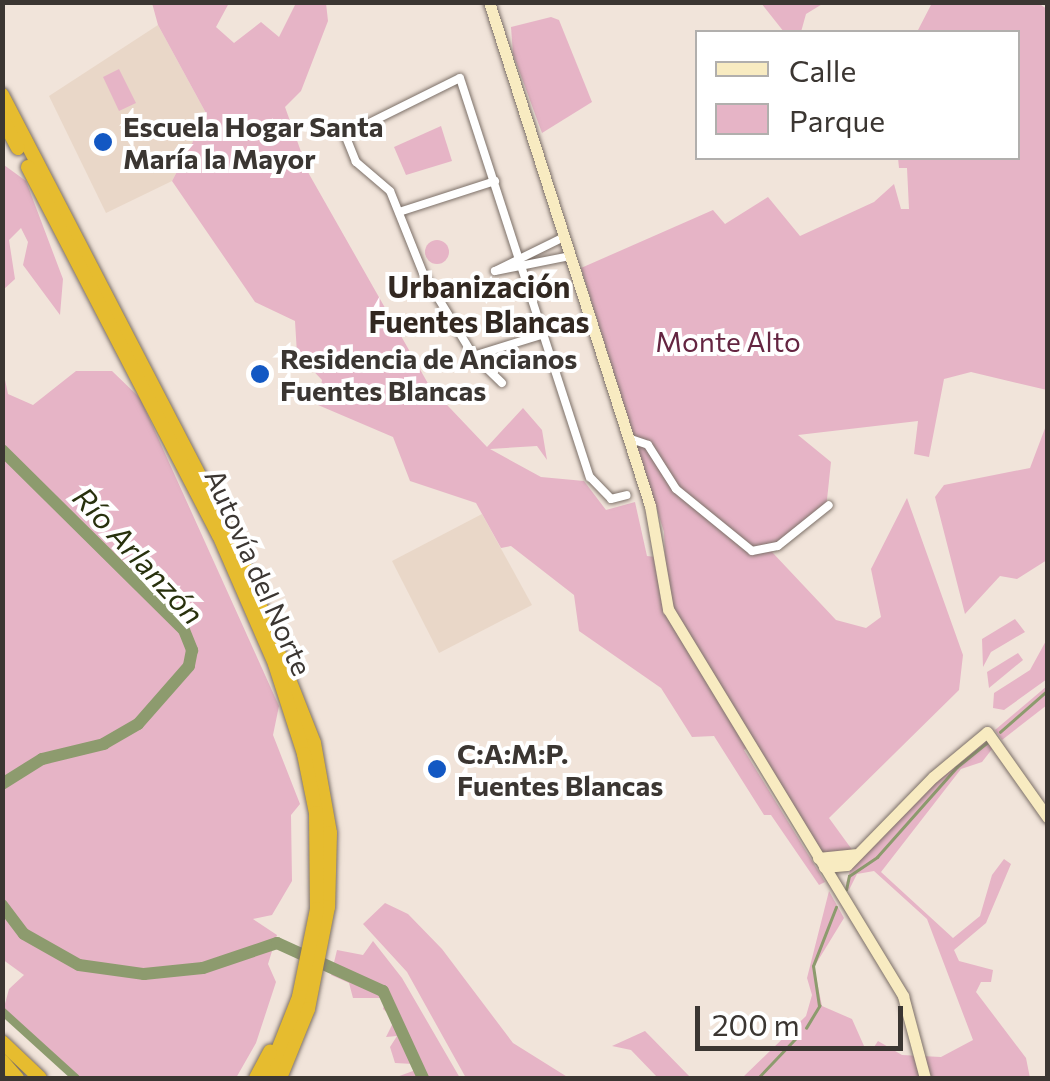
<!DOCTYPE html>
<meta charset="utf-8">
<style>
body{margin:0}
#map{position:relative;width:1050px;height:1081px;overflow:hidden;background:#f1e4da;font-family:Commissioner,sans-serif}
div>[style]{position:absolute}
.built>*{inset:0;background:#e9d7c8}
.green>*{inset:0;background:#e6b4c6}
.round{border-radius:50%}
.stream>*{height:2.5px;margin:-1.25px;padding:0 1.25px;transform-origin:1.25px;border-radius:1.25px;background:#8d9b6e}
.canal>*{height:8px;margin:-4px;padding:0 4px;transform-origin:4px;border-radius:4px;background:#8d9b6e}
.river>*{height:12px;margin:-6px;padding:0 6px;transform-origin:6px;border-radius:6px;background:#8d9b6e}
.roads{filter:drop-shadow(0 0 2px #7c7068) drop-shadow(0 0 2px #7c7068)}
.street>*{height:8px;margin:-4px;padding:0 4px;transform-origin:4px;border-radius:4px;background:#fff}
.secondary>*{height:11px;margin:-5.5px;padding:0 5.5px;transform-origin:5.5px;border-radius:5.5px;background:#f8ebc1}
.highway>*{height:14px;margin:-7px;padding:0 7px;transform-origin:7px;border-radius:7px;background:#e6bc2f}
.dots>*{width:28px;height:28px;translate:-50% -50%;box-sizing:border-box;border:5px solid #fff;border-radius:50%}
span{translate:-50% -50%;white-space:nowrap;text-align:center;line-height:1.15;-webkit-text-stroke:8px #fff;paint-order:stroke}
.poi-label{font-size:28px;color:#3b3632;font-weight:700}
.left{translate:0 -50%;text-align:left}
.park-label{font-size:28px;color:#642541}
.street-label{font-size:28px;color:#3b3632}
.neighbourhood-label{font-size:30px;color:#322821;font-weight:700}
.water-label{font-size:30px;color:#28310d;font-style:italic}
.frame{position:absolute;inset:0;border:5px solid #3b3632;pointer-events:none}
.legend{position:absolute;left:695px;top:30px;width:325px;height:130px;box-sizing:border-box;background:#fff;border:2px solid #b1afad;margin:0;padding:12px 18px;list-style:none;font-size:30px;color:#3b3632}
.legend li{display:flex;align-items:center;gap:20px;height:50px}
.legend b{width:50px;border:2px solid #b1afad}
.scale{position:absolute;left:695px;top:1006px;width:208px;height:45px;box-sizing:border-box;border:5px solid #3b3632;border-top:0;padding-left:12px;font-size:30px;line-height:35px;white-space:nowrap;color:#3b3632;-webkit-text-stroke:8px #fff;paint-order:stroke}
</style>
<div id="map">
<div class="built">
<i style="clip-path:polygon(158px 25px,207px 115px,172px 181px,106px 213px,49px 96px)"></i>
<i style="clip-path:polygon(482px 514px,532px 605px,439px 653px,392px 561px)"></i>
</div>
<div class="green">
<i style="clip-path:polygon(152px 3px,229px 3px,216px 27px,234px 43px,261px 22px,279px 37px,296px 3px,326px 3px,328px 21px,301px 91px,285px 107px,309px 174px,430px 387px,487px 447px,523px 408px,542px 430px,547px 460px,537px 446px,490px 449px,541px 477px,584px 481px,606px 510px,635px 502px,647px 556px,665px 558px,664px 532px,581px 268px,713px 210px,725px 224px,768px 197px,800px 236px,874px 202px,894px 184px,901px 209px,909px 209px,907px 168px,899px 168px,898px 158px,1018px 158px,1018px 32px,917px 32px,932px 3px,1038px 3px,1047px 9px,1047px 390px,971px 372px,944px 379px,929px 457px,914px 454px,918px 421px,798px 435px,831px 462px,826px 509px,772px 552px,836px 620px,866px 628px,881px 617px,871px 569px,907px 498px,963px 655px,959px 690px,829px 818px,853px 851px,823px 855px,753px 744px,744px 750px,825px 882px,819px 885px,771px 815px,764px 815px,714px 736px,692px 737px,661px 688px,579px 631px,574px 595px,511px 546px,501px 548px,476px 503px,410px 481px,393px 437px,318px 405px,322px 380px,297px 354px,295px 321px,255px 302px,172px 181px,207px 115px,158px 25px)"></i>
<i style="clip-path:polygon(761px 3px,760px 3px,824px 3px,806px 14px,801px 32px,784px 32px)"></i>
<i style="clip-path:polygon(551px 17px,559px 20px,592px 102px,542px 133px,513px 54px,511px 27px)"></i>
<i style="clip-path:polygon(119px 69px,136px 103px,119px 111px,103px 77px)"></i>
<i style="clip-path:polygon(441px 126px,452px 161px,406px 175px,394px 147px)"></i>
<i style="clip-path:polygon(4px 165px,26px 181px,63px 279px,60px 315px,23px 265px,28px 242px,21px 228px,9px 240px,15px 279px,3px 290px)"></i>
<i class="round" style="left:425px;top:240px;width:24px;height:24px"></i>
<i style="clip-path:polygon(3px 370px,8px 394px,33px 405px,76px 371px,112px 371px,140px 398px,279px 706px,273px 735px,300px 804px,291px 815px,292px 881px,272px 915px,253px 919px,277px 935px,268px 964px,276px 982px,256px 1043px,236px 1078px,76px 1078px,3px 1011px,9px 989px,24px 975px,2px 959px)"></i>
<i style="clip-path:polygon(1047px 423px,1047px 560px,1017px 579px,1000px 576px,965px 614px,935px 497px,944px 485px,1030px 468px)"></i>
<i style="clip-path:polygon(1015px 619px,1025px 632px,991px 652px,983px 667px,982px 639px)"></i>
<i style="clip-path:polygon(1047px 639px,1047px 679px,1004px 710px,993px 708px,994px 693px,1030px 670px)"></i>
<i style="clip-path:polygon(1018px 653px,1023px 660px,989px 688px,987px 672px)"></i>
<i style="clip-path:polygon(1047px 686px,1047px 705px,1002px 740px,995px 730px)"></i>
<i style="clip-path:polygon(990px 737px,996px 744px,982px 762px,961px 769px,881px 872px,953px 938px,980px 916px,992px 875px,1004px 859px,1011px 864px,986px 923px,954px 950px,959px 961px,993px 970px,991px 982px,981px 982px,976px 992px,1026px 1058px,1030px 1078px,742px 1078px,806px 1016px,812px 995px,807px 978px,829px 891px,844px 918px,814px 967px,822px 1006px,852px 1019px,864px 1046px,872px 1050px,878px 1041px,902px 1055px,941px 1057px,973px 1040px,927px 919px,874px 871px,857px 874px,849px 890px,846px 883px,851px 868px,931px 784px)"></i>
<i style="clip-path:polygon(385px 903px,408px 914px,442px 949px,513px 1043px,569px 1078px,466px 1078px,407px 972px,363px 924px)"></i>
<i style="clip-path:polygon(373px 941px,402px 978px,460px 1078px,394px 1078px,413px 1071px,413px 1064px,395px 1063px,390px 1047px,397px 1036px,386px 1037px,395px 1019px,383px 1009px,386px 998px,353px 998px,349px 983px,331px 975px,337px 950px,363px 955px)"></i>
<i style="clip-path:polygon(645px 1031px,691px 1078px,658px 1078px,631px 1050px,612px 1046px)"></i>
</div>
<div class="stream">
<i style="left:1000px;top:732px;width:64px;rotate:-41.2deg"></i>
<i style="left:846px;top:890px;width:14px;rotate:-78deg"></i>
<i style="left:849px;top:876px;width:34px;rotate:-34deg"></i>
<i style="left:877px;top:857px;width:120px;rotate:-48.4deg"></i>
<i style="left:957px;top:767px;width:40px;rotate:-39deg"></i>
<i style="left:806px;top:1028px;width:26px;rotate:-59deg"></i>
<i style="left:819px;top:1006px;width:40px;rotate:-98.5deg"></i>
<i style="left:813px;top:966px;width:63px;rotate:-68.7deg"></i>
<i style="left:758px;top:1078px;width:58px;rotate:-46.4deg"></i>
</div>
<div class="canal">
<i style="left:2px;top:1011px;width:100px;rotate:42.2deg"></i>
</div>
<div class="river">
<i style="left:2px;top:450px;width:256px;rotate:44.7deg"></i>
<i style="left:184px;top:630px;width:22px;rotate:68deg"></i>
<i style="left:192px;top:650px;width:16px;rotate:101deg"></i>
<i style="left:189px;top:666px;width:77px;rotate:131.3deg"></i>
<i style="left:138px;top:724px;width:39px;rotate:150deg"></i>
<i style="left:104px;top:744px;width:64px;rotate:166.4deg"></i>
<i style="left:42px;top:759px;width:47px;rotate:148deg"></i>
<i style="left:2px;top:905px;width:36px;rotate:53deg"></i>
<i style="left:24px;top:934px;width:63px;rotate:29.4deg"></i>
<i style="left:79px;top:965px;width:66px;rotate:7.9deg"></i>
<i style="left:144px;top:974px;width:59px;rotate:-5.8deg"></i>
<i style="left:203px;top:968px;width:78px;rotate:-18.7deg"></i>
<i style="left:277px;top:943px;width:116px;rotate:24.4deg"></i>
<i style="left:383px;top:991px;width:96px;rotate:65.3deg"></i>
</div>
<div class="roads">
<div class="street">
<i style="left:399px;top:212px;width:101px;rotate:-17.9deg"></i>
<i style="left:564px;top:237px;width:77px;rotate:153.8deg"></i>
<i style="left:495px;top:271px;width:76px;rotate:-11.3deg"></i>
<i style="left:473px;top:356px;width:74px;rotate:-17.2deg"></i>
<i style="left:502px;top:383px;width:40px;rotate:-136deg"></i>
<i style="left:473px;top:355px;width:96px;rotate:-121.4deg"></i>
<i style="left:423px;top:273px;width:88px;rotate:-111.9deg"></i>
<i style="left:390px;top:191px;width:45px;rotate:-139.5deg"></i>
<i style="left:356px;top:162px;width:29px;rotate:-112deg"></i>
<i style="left:345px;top:135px;width:128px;rotate:-26.4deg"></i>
<i style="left:460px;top:78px;width:420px;rotate:72deg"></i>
<i style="left:590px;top:477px;width:30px;rotate:46deg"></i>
<i style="left:611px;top:499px;width:16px;rotate:-14deg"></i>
<i style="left:628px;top:438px;width:21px;rotate:19deg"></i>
<i style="left:648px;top:445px;width:52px;rotate:57.5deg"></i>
<i style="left:676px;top:489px;width:98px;rotate:39.2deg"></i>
<i style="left:752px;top:551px;width:26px;rotate:-11deg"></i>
<i style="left:778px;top:546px;width:65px;rotate:-38.8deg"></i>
</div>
<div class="secondary">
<i style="left:489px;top:2px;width:529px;rotate:72.28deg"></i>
<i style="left:650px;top:506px;width:105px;rotate:80.1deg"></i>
<i style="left:668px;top:609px;width:453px;rotate:58.7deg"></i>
<i style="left:903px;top:996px;width:85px;rotate:75deg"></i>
<i style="left:818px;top:858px;width:37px;rotate:-6deg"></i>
<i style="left:824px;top:867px;width:23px;rotate:-5deg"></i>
<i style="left:847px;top:865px;width:123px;rotate:-45.7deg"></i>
<i style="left:933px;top:777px;width:70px;rotate:-39.8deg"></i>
<i style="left:987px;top:732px;width:105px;rotate:54.7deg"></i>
</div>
<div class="highway">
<i style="left:2px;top:95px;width:513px;rotate:62.59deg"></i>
<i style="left:238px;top:550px;width:207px;rotate:68.5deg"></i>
<i style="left:314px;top:743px;width:91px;rotate:79.9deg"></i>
<i style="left:330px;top:833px;width:74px;rotate:91.5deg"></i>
<i style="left:328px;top:907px;width:104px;rotate:101.1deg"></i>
<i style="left:308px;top:1009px;width:74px;rotate:112.1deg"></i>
<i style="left:2px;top:118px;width:34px;rotate:62deg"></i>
<i style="left:28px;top:167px;width:415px;rotate:62.6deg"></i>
<i style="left:219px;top:535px;width:141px;rotate:66.5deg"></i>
<i style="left:275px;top:664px;width:95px;rotate:72.1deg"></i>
<i style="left:304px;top:754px;width:60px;rotate:78.5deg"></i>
<i style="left:316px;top:813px;width:96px;rotate:89.4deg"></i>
<i style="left:317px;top:909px;width:90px;rotate:101.6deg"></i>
<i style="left:299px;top:997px;width:87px;rotate:111.6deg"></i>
<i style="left:2px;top:1042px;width:52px;rotate:43.5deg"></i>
<i style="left:2px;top:1061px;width:23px;rotate:49deg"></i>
<i style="left:256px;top:1078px;width:30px;rotate:-62deg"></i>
</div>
</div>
<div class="dots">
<i style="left:103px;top:142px;background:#1358c3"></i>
<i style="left:260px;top:374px;background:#1358c3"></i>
<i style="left:437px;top:769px;background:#1358c3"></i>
</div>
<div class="poi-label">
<span class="left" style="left:123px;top:142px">Escuela Hogar Santa<br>María la Mayor</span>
<span class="left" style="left:280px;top:374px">Residencia de Ancianos<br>Fuentes Blancas</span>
<span class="left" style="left:457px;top:769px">C:A:M:P.<br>Fuentes Blancas</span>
</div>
<div class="park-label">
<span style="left:728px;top:341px">Monte Alto</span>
</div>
<div class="street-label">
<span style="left:259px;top:572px;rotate:66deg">Autovía del Norte</span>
</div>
<div class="neighbourhood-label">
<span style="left:479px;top:303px">Urbanización<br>Fuentes Blancas</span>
</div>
<div class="water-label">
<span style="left:139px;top:555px;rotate:47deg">Río Arlanzón</span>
</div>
<div class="frame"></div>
<ul class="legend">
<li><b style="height:12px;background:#f8ebc1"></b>Calle</li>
<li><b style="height:28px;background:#e6b4c6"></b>Parque</li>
</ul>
<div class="scale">200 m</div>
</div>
